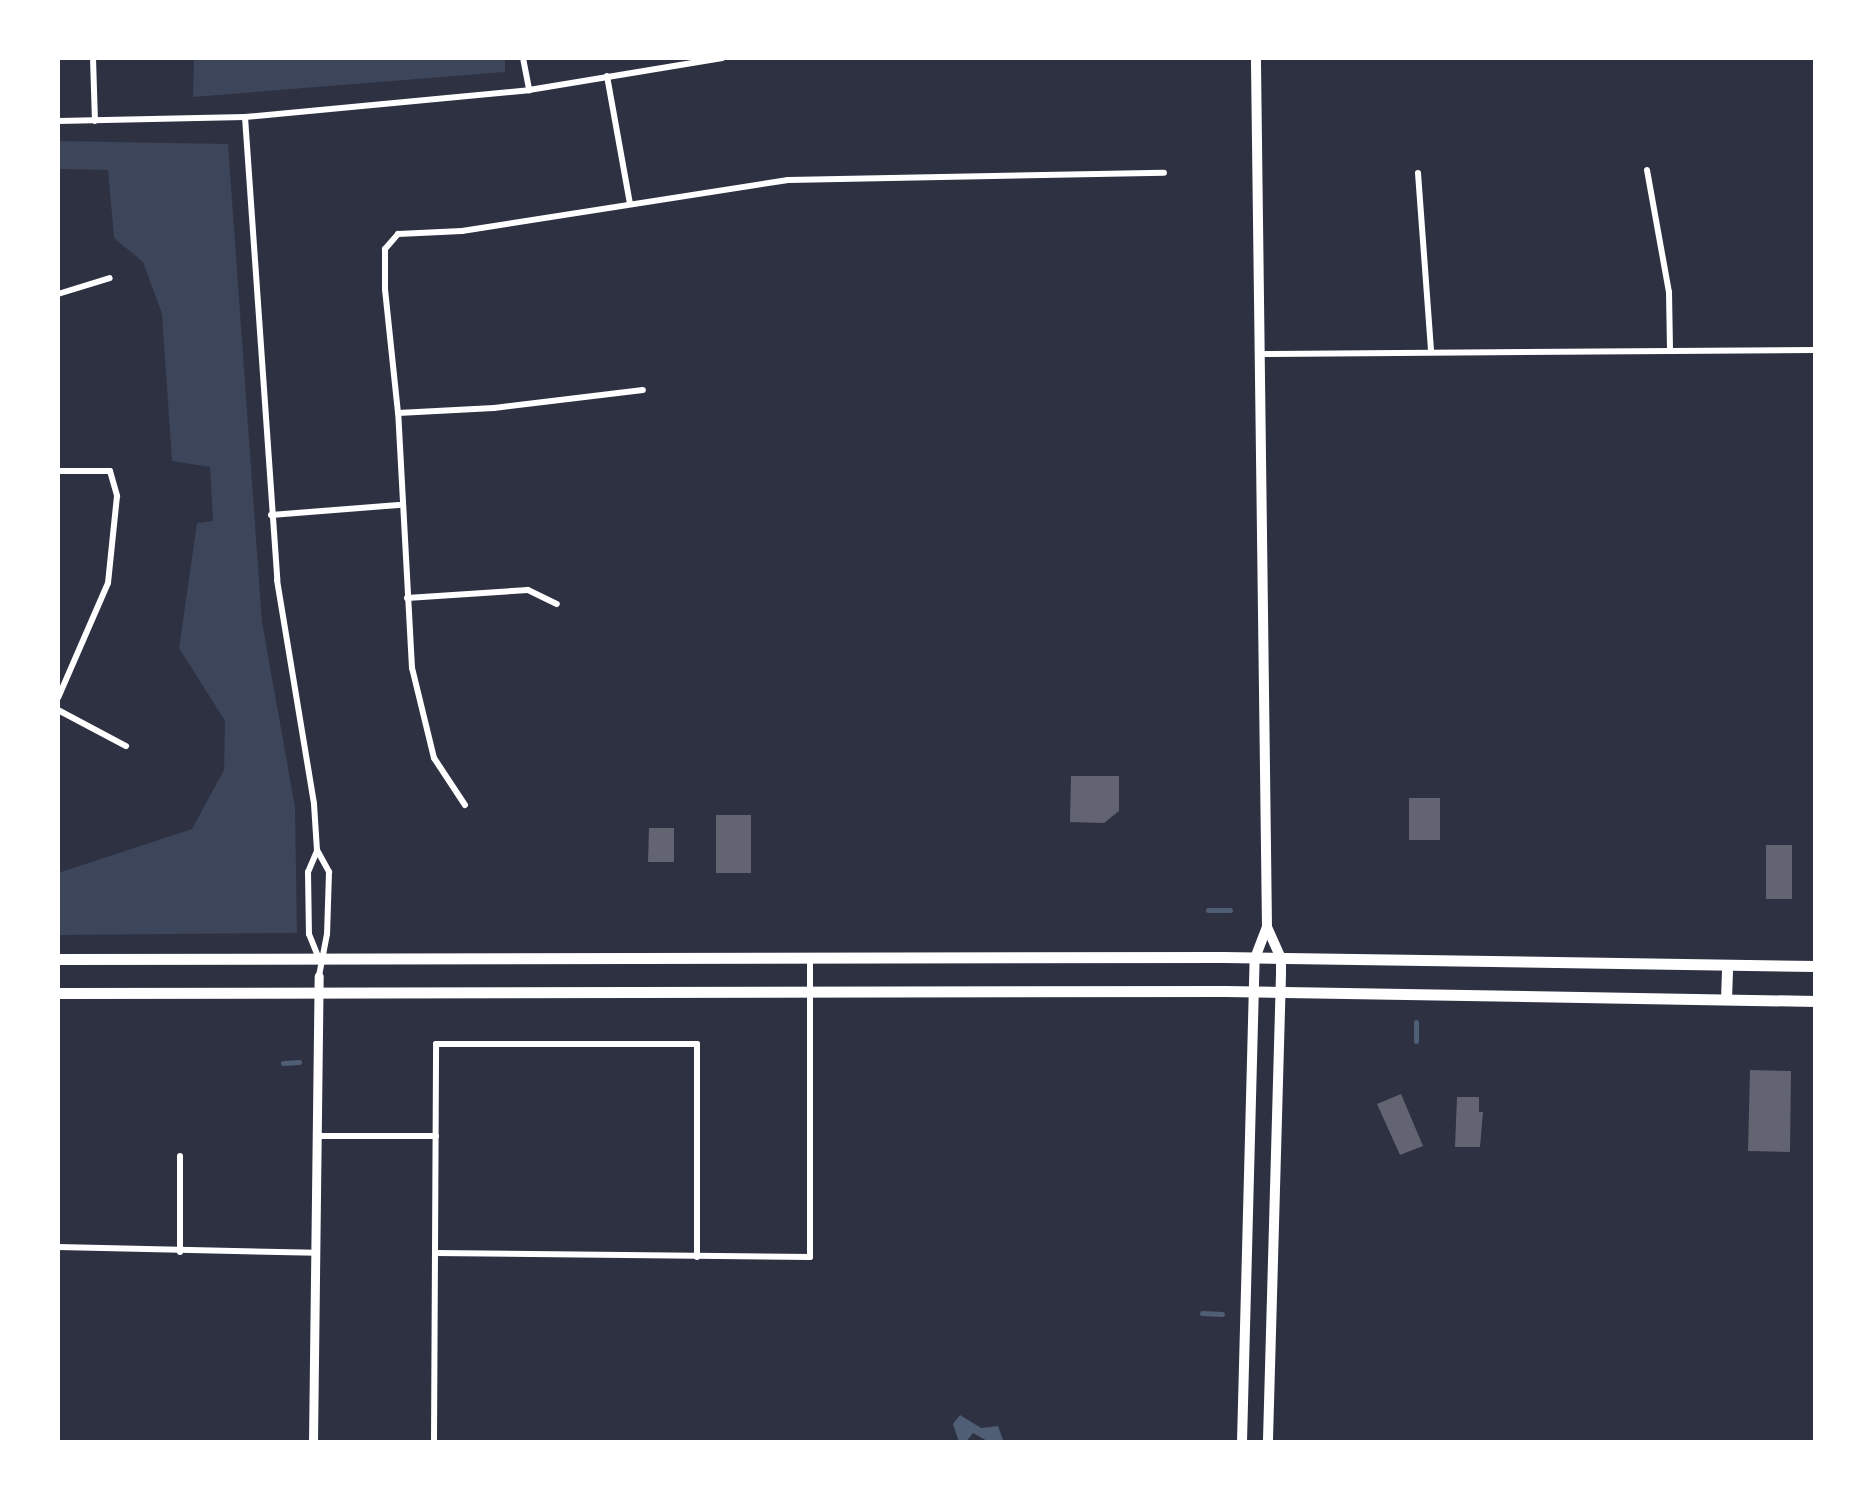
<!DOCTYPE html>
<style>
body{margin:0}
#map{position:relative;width:1873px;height:1500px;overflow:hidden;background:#2d3142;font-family:"Nunito Sans",sans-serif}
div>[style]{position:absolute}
.green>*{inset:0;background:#3c4559}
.water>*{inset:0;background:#4f5d75}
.stream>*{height:5px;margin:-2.5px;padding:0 2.5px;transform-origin:2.5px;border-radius:2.5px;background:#4f5d75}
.building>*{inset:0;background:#626471}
.minor>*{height:6px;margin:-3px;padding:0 3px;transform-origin:3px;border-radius:3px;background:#fff}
.tertiary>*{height:9px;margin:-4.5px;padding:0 4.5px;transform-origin:4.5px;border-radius:4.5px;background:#fff}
.secondary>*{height:10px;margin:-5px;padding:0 5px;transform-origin:5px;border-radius:5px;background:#fff}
.primary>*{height:11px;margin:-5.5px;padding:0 5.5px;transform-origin:5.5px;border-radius:5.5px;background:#fff}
span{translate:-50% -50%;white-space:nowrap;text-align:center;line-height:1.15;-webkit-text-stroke:9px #fff;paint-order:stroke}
.frame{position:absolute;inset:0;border:60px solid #fff;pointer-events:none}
</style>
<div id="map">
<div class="green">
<i style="clip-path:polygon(194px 58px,505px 58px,505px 72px,193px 97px)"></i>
<i style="clip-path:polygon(58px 141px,228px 144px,262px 622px,295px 807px,297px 933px,58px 935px,58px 873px,192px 829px,224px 770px,225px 721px,179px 648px,197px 523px,213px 521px,210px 467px,172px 461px,162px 314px,143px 262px,114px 238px,108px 170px,58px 169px)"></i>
</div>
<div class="water">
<i style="clip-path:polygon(960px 1415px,981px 1428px,998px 1426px,1003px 1440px,989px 1442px,973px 1433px,966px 1442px,959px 1442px,953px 1424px)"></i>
</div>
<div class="stream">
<i style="left:1208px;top:910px;width:22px"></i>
<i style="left:1416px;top:1041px;width:19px;rotate:-90deg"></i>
<i style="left:283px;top:1063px;width:16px;rotate:-4deg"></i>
<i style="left:1202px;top:1313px;width:20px;rotate:3deg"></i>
</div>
<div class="building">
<i style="clip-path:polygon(1071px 776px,1119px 776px,1119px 811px,1104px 823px,1070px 822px)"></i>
<i style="clip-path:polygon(1409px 798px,1440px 798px,1440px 840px,1409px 840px)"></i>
<i style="clip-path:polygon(716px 815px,751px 815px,751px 873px,716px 873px)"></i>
<i style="clip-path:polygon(649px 828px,674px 828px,674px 862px,648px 862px)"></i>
<i style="clip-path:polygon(1766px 845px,1792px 845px,1792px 899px,1766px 899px)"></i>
<i style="clip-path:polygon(1750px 1070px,1791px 1071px,1790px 1152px,1748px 1151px)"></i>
<i style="clip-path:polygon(1401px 1094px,1423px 1146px,1400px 1155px,1377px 1104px)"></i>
<i style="clip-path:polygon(1457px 1097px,1479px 1097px,1479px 1112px,1483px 1112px,1480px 1147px,1455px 1147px)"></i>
</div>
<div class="minor">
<i style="left:93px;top:58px;width:63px;rotate:88.2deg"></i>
<i style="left:523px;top:58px;width:33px;rotate:79deg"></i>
<i style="left:607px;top:76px;width:130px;rotate:79.8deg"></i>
<i style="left:245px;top:117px;width:464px;rotate:86deg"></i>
<i style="left:277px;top:580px;width:227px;rotate:80.6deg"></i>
<i style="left:314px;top:804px;width:46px;rotate:86.3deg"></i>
<i style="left:317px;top:850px;width:25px;rotate:61deg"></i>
<i style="left:329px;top:872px;width:62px;rotate:91.8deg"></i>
<i style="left:327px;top:934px;width:43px;rotate:100.8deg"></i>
<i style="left:58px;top:121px;width:187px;rotate:-1.2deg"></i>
<i style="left:245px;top:117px;width:285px;rotate:-5.4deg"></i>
<i style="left:529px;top:90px;width:196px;rotate:-9.4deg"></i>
<i style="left:1647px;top:170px;width:124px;rotate:79.8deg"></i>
<i style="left:1669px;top:292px;width:59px;rotate:89deg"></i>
<i style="left:1418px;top:173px;width:179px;rotate:85.8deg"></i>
<i style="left:58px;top:294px;width:54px;rotate:-17.1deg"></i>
<i style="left:1260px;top:354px;width:556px;rotate:-0.41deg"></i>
<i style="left:398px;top:413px;width:96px;rotate:-3deg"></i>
<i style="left:494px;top:408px;width:150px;rotate:-6.9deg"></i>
<i style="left:58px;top:471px;width:52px"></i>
<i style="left:110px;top:471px;width:26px;rotate:74deg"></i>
<i style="left:117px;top:496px;width:87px;rotate:95.9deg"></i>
<i style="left:108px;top:583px;width:125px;rotate:113.5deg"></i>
<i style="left:271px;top:515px;width:128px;rotate:-4.5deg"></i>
<i style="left:407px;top:598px;width:121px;rotate:-3.8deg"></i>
<i style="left:528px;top:590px;width:32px;rotate:26deg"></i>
<i style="left:58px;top:710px;width:77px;rotate:27.9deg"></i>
<i style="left:465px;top:805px;width:56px;rotate:-123.4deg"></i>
<i style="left:434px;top:758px;width:93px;rotate:-103.7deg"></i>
<i style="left:412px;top:668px;width:255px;rotate:-93.1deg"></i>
<i style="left:398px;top:413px;width:124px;rotate:-96deg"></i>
<i style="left:385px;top:290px;width:41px;rotate:-90deg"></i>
<i style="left:385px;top:249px;width:20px;rotate:-49deg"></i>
<i style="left:398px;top:234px;width:64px;rotate:-2.7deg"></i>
<i style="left:462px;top:231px;width:330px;rotate:-8.9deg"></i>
<i style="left:788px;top:180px;width:376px;rotate:-1.1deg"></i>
<i style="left:317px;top:851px;width:23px;rotate:113deg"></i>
<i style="left:308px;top:872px;width:62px;rotate:89.1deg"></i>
<i style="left:309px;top:934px;width:27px;rotate:68deg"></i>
<i style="left:318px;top:1136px;width:118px"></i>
<i style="left:180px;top:1156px;width:96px;rotate:90deg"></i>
<i style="left:58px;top:1247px;width:258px;rotate:1.3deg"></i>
<i style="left:435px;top:1253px;width:375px;rotate:0.6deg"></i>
<i style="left:810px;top:1257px;width:298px;rotate:-90deg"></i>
<i style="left:434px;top:1442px;width:398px;rotate:-89.7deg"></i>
<i style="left:436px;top:1044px;width:261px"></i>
<i style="left:697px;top:1044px;width:213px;rotate:90deg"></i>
</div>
<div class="tertiary">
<i style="left:313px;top:1442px;width:466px;rotate:-89.3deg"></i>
</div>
<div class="secondary">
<i style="left:1267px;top:927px;width:34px;rotate:66deg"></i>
<i style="left:1281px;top:958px;width:16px;rotate:90deg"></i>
<i style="left:1281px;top:974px;width:468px;rotate:91.6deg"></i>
<i style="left:1242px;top:1442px;width:484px;rotate:-88.5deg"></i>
<i style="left:1255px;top:958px;width:33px;rotate:-69deg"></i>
<i style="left:1267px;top:927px;width:869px;rotate:-90.73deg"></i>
</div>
<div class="primary">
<i style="left:58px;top:959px;width:1165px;rotate:-0.1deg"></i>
<i style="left:1223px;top:957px;width:593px;rotate:0.87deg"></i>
<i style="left:58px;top:993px;width:1167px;rotate:-0.1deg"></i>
<i style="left:1225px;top:991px;width:591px;rotate:0.97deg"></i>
<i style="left:1726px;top:999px;width:33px;rotate:-88deg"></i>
</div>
<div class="frame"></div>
</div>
